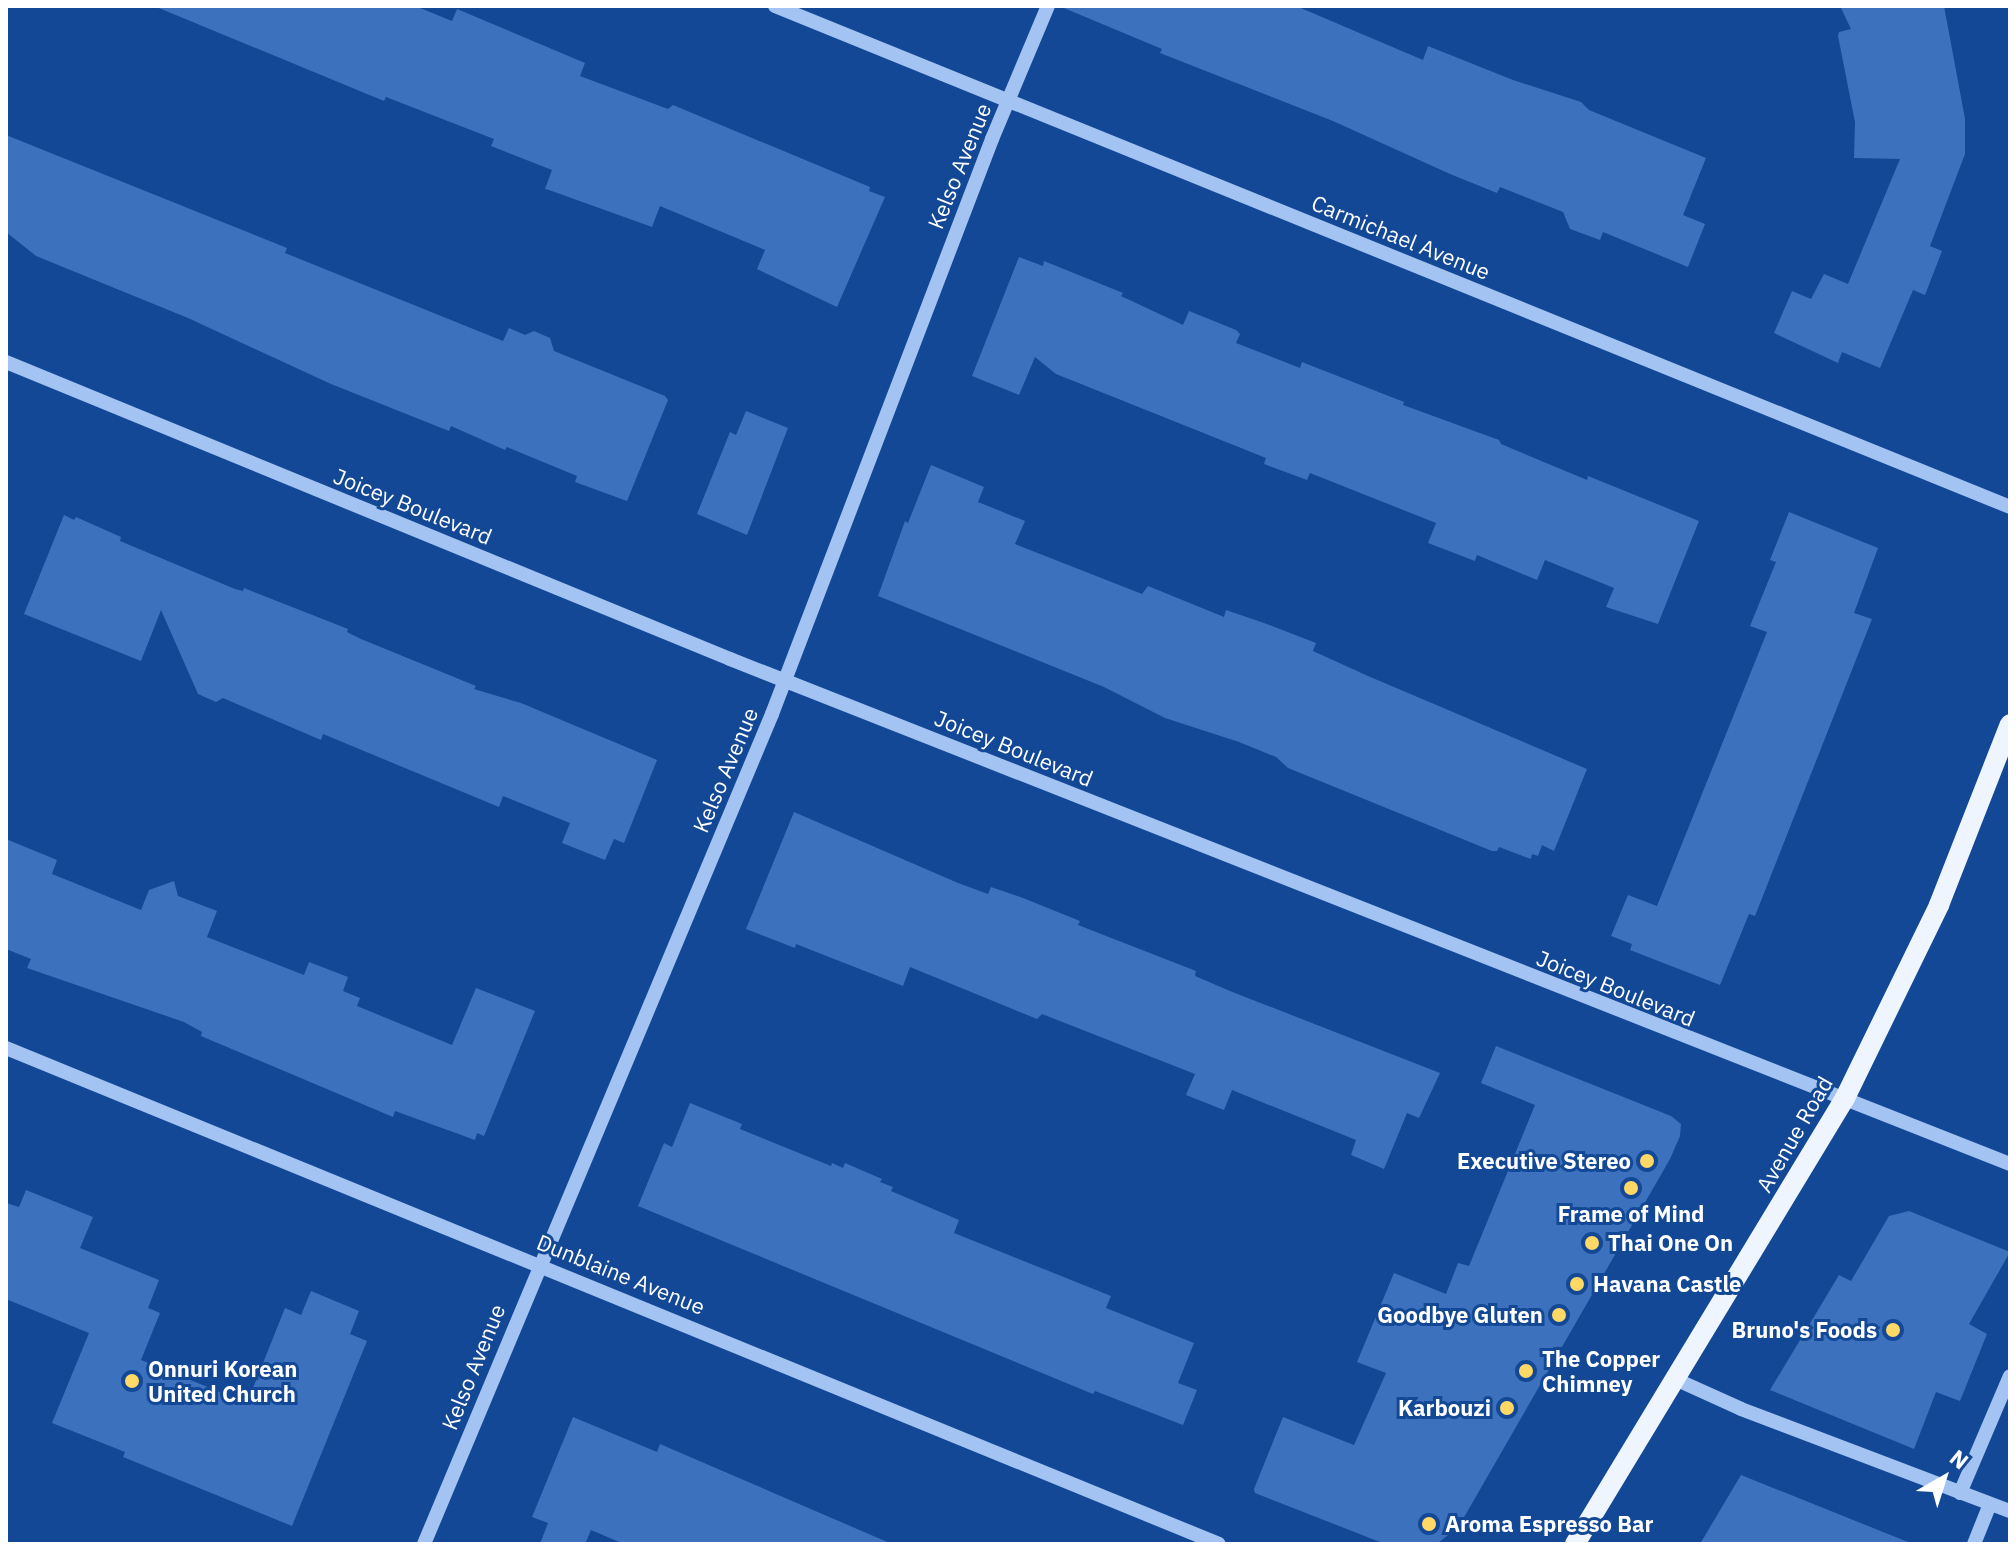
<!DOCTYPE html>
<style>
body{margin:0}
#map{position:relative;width:2016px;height:1550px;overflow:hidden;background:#134896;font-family:"IBM Plex Sans",sans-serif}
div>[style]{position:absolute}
.building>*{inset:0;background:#3c71be}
.minor>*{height:14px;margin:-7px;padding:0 7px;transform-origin:7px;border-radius:7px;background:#a3c4f3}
.major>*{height:20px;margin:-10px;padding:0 10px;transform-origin:10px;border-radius:10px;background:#eff5ff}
.dots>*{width:22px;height:22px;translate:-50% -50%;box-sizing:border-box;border:4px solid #134896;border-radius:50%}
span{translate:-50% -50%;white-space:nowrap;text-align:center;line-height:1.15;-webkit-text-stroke:6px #134896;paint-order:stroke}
.street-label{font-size:22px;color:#fff}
.poi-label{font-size:22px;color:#fff;font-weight:700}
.right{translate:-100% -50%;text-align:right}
.left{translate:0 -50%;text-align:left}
.frame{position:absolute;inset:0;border:8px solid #fff;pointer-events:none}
.north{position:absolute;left:1904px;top:1438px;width:80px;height:80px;-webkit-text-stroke:6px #134896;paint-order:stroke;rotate:39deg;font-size:22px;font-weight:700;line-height:32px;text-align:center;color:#fff}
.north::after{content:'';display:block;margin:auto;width:28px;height:36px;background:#fff;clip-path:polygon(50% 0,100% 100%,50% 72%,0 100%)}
</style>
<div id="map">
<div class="building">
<i style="clip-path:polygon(154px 6px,415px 6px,452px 21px,457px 9px,585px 63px,580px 76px,668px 109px,673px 105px,870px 187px,869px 191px,885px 197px,837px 307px,757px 269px,765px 250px,660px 206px,652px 227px,549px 190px,545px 189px,552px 170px,491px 146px,494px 139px,386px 97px,384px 101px)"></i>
<i style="clip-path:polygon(1059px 6px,1296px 6px,1423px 60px,1428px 46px,1513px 80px,1581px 102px,1589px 110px,1706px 158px,1683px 215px,1705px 224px,1688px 267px,1603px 232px,1600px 240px,1570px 229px,1563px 212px,1500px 187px,1497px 193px,1450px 174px,1333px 121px,1160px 53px,1162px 49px)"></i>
<i style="clip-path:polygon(1840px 6px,1944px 6px,1965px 119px,1965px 154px,1930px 246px,1942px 251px,1925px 295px,1913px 290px,1880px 368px,1842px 352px,1838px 363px,1774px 333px,1792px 291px,1811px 299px,1824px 274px,1848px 284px,1900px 159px,1854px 158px,1855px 122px,1838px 36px,1839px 32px,1851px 29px)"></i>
<i style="clip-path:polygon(6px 135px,287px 248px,285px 253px,503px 341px,509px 328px,525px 335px,534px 331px,550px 338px,554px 351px,665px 396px,668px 400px,627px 501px,575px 482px,577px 476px,507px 447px,505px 450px,451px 426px,449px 431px,331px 384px,188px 318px,36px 256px,6px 232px)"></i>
<i style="clip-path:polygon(1019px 257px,1043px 266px,1044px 261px,1123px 293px,1121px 296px,1183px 325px,1189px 311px,1236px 330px,1240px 334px,1236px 343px,1300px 368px,1302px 362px,1404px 402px,1403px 405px,1499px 440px,1501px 444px,1587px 480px,1588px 476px,1699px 521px,1658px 624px,1606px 607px,1614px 588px,1545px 560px,1537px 580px,1477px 555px,1475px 561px,1428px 543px,1436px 523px,1310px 473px,1307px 480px,1264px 464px,1266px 458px,1056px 374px,1035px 357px,1019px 395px,972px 376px)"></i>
<i style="clip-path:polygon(746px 411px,788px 428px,747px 535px,697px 514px,730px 432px,736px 435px)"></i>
<i style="clip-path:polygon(931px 465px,984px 487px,978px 502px,1025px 521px,1015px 544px,1142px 594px,1148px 586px,1224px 617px,1226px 610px,1264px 623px,1316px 643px,1313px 651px,1368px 676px,1587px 769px,1554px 851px,1542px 845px,1538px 856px,1532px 854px,1531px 859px,1499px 847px,1497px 851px,1492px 851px,1288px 768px,1276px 757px,1239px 742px,1165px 718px,1104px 687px,878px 596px,905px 521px,908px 523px)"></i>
<i style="clip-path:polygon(1789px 512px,1878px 548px,1854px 613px,1872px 619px,1755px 916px,1749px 914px,1720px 985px,1630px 950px,1632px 944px,1611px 936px,1628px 895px,1657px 906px,1767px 632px,1750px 626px,1776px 562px,1770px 560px)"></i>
<i style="clip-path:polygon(64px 515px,74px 520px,76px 517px,121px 537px,120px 541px,235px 589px,243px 591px,244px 588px,348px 629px,347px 632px,361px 639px,476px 686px,474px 689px,521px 703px,657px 760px,624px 843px,614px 839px,605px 860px,562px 843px,570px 823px,503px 796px,499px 807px,323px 734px,321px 740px,223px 698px,216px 702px,198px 694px,161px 610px,141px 661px,24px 614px)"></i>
<i style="clip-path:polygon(794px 812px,958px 883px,988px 894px,991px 887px,1023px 898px,1080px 921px,1078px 925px,1196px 971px,1195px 976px,1230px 991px,1440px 1073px,1419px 1118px,1407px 1113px,1384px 1169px,1351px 1155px,1356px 1140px,1232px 1090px,1224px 1110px,1186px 1095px,1195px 1074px,1042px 1014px,1037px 1019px,910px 967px,903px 986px,796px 944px,795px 948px,746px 929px)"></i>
<i style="clip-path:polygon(6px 839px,57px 860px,52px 874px,141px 910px,149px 890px,174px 881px,178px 896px,217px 911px,207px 937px,304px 975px,309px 962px,348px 977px,343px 991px,360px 998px,357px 1006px,452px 1045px,476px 988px,535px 1011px,484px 1136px,477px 1133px,475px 1140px,395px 1111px,393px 1117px,201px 1036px,202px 1032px,184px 1022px,27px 968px,31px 959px,6px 949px)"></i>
<i style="clip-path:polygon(1496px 1046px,1671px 1116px,1681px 1124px,1680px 1136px,1670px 1159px,1459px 1526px,1437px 1544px,1385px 1544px,1255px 1493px,1254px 1489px,1283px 1417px,1354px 1445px,1386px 1373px,1357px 1362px,1394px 1273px,1446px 1294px,1458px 1263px,1469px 1266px,1535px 1105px,1481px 1083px)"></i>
<i style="clip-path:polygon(690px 1103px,742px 1124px,740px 1129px,831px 1166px,832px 1163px,843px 1168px,845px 1163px,882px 1179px,880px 1182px,893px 1187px,891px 1191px,959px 1220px,954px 1233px,1111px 1296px,1106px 1308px,1194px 1343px,1178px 1383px,1197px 1390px,1183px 1425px,1095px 1391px,1093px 1394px,638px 1206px,664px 1143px,672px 1147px)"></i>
<i style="clip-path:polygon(26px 1190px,93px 1217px,80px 1248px,159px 1280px,148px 1308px,160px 1313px,141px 1360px,247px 1403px,285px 1308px,301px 1315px,311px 1291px,359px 1311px,350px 1334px,367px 1341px,292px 1526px,123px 1457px,125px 1452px,52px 1423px,89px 1333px,6px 1299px,6px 1203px,19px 1207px)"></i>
<i style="clip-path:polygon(1909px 1211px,2010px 1252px,1969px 1324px,1987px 1334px,1960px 1401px,1936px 1392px,1914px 1449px,1770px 1390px,1839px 1275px,1851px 1281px,1889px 1216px)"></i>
<i style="clip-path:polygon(573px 1417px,657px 1452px,660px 1444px,892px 1544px,624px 1544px,591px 1530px,585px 1544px,540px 1544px,548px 1523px,532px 1517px)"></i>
<i style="clip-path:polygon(1741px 1475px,1908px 1542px,1907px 1544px,1700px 1544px)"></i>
</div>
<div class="minor">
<i style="left:775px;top:6px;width:1333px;rotate:22.08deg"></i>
<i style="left:6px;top:362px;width:783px;rotate:22.3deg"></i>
<i style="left:730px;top:659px;width:1376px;rotate:21.53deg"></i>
<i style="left:6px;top:1048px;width:1310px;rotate:22.24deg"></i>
<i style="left:1675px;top:1379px;width:72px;rotate:24.4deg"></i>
<i style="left:1741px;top:1409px;width:288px;rotate:20.8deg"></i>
<i style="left:1960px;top:1493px;width:127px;rotate:-66.9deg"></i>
<i style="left:424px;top:1544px;width:900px;rotate:-67.25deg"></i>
<i style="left:772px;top:714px;width:616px;rotate:-69.06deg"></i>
<i style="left:992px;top:139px;width:144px;rotate:-67.2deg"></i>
<i style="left:1974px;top:1544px;width:43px;rotate:-68.2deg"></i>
</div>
<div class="major">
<i style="left:1575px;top:1544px;width:521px;rotate:-58.81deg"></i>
<i style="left:1845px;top:1098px;width:215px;rotate:-64deg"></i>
<i style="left:1939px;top:905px;width:194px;rotate:-68.6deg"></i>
</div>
<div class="dots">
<i style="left:1647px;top:1161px;background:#ffd865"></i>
<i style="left:1631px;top:1188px;background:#ffd865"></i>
<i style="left:1592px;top:1243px;background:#ffd865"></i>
<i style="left:1577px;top:1284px;background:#ffd865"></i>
<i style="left:1559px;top:1315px;background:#ffd865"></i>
<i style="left:1893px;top:1330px;background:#ffd865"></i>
<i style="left:1526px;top:1371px;background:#ffd865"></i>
<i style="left:132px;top:1381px;background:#ffd865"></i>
<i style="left:1507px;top:1408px;background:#ffd865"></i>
<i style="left:1429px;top:1524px;background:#ffd865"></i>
</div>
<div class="street-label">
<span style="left:959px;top:166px;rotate:-68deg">Kelso Avenue</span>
<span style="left:1401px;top:237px;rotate:22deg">Carmichael Avenue</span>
<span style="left:413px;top:506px;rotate:22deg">Joicey Boulevard</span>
<span style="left:1014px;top:748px;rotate:22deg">Joicey Boulevard</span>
<span style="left:725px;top:770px;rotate:-67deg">Kelso Avenue</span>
<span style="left:1616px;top:988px;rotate:22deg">Joicey Boulevard</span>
<span style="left:1794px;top:1134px;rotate:-60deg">Avenue Road</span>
<span style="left:621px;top:1274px;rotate:22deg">Dunblaine Avenue</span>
<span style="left:473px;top:1367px;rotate:-68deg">Kelso Avenue</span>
</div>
<div class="poi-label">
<span class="right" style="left:1631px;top:1161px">Executive Stereo</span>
<span style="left:1631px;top:1214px">Frame of Mind</span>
<span class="left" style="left:1608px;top:1243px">Thai One On</span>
<span class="left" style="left:1593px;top:1284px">Havana Castle</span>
<span class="right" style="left:1543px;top:1315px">Goodbye Gluten</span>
<span class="right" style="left:1877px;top:1330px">Bruno's Foods</span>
<span class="left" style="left:1542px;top:1371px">The Copper<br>Chimney</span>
<span class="left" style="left:148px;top:1381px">Onnuri Korean<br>United Church</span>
<span class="right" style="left:1491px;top:1408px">Karbouzi</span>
<span class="left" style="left:1445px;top:1524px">Aroma Espresso Bar</span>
</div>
<div class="frame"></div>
<div class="north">N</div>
</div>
